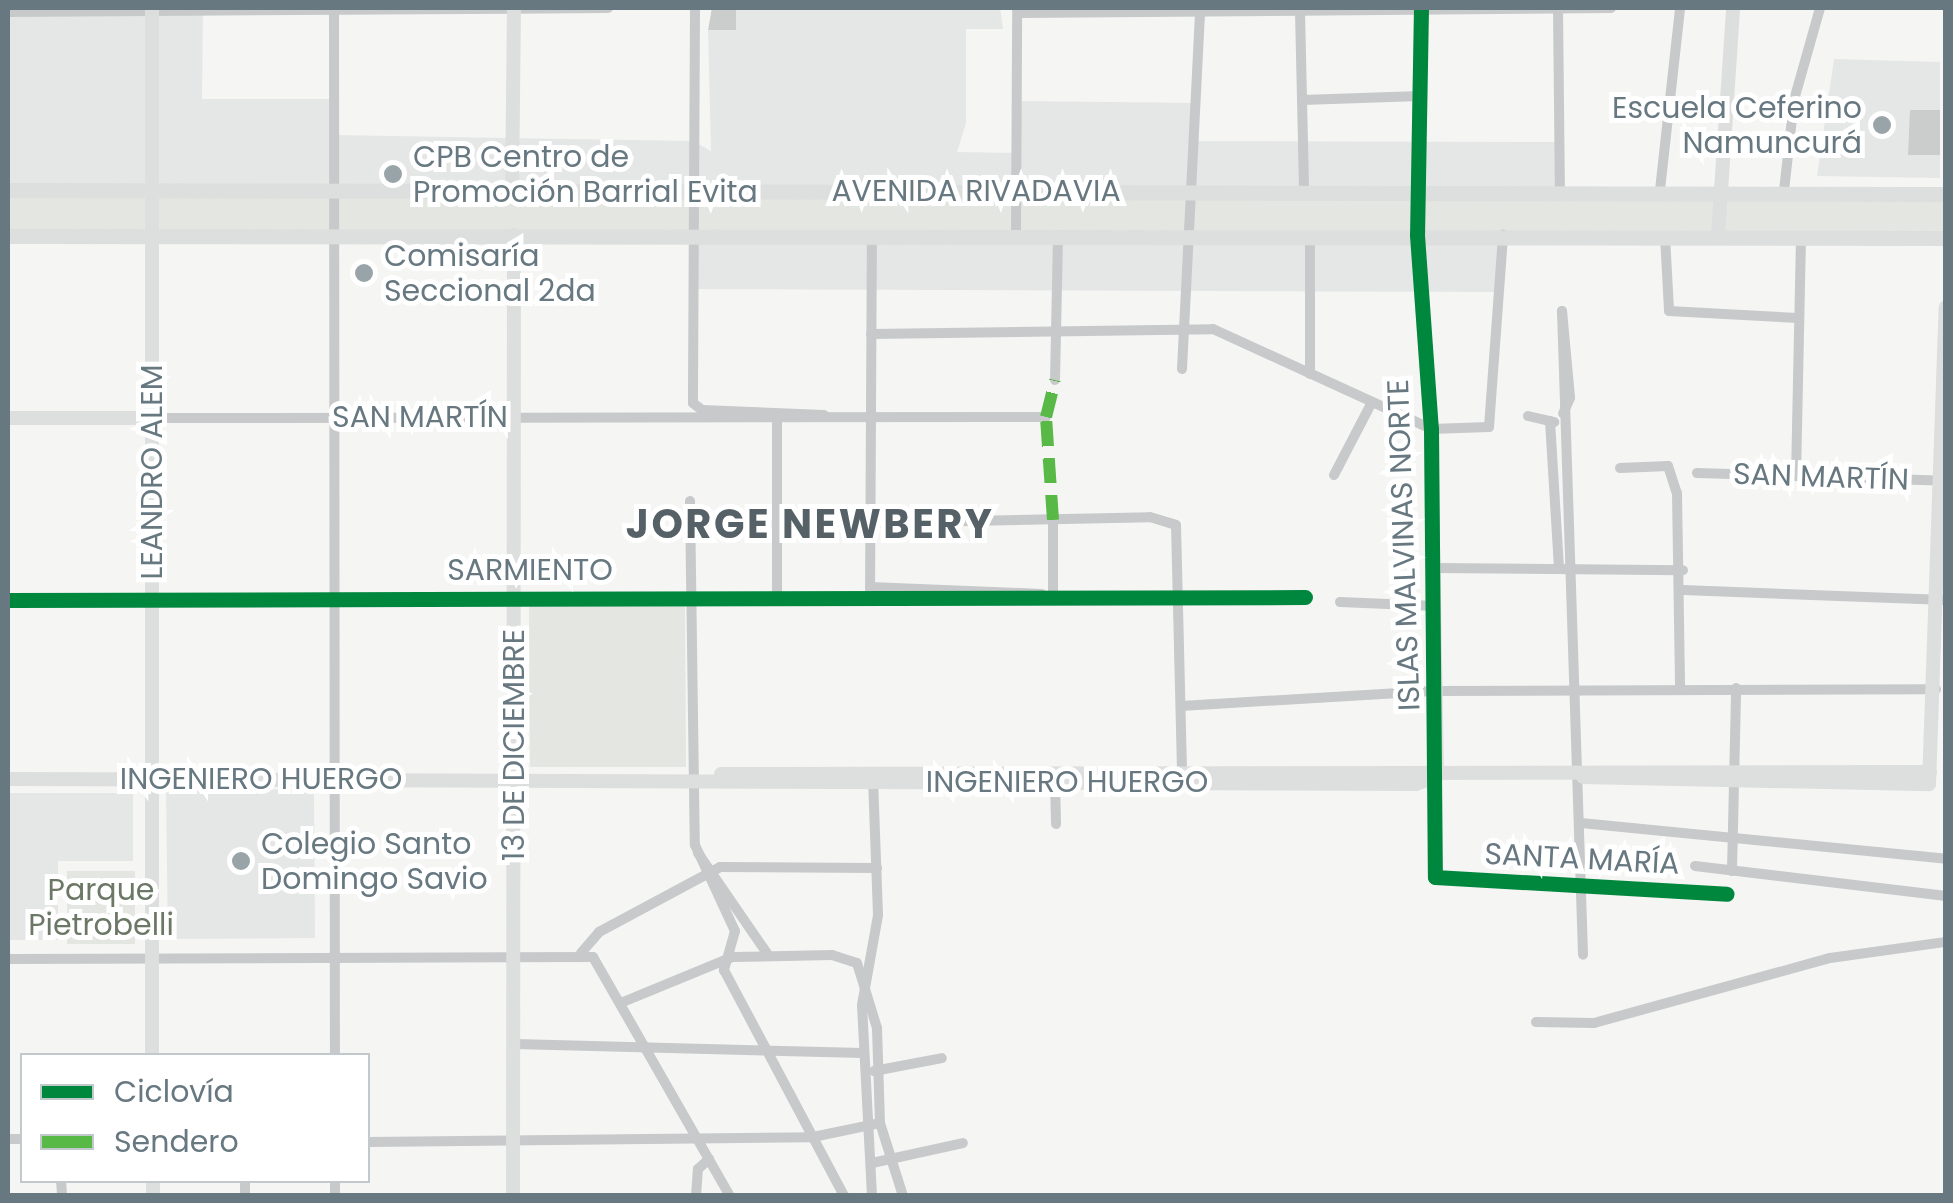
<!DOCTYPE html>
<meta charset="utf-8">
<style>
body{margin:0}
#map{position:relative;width:1953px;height:1203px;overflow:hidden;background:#f5f5f4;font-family:Poppins,sans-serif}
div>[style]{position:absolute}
.built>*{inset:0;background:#e5e6e6}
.green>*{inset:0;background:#e4e6e1}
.building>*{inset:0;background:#cbcdcd}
.street>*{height:10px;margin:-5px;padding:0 5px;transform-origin:5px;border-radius:5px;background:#c7c9ca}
.secondary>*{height:14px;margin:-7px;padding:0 7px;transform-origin:7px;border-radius:7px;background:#dddede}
.primary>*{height:15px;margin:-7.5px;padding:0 7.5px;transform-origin:7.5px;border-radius:7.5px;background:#dddede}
.quiet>*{height:12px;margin-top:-6px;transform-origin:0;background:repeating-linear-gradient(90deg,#58b947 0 25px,transparent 0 37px)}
.cycleway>*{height:15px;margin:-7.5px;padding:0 7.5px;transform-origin:7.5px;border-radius:7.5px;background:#00873e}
.dots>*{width:28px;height:28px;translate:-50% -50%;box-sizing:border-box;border:5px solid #fff;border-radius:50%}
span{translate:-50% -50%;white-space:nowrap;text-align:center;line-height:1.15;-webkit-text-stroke:10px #fff;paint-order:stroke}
.poi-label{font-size:30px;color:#677881}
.right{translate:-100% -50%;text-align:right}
.left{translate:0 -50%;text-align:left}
.street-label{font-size:30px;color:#677881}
.park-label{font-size:30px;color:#6c7866}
.district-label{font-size:40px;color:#556166;font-weight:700;letter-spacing:2.5px}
.frame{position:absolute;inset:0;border:10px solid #677881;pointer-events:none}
.legend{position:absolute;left:20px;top:1053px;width:350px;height:130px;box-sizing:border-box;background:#fff;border:2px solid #c2c9cd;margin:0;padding:12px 18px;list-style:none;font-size:30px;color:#677881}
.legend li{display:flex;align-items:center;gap:20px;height:50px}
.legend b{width:50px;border:2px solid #c2c9cd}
</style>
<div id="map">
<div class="built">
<i style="clip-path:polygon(8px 8px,203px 8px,202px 99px,334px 99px,334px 135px,693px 141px,711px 151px,708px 30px,736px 29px,736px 8px,1000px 8px,1003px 29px,966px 29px,966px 123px,957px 152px,1018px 153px,1018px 101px,1195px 103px,1193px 141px,1560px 142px,1560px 190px,1503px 235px,1503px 292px,692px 289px,691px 193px,8px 190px)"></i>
<i style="clip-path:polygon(1834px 59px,1940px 62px,1940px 178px,1817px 176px)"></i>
<i style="clip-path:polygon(314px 789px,315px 938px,168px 939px,166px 791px)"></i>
<i style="clip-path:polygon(8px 793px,133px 793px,133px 861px,58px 861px,58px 940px,8px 940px)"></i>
</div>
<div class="green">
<i style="clip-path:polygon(8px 190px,1946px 194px,1945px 238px,8px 236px)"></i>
<i style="clip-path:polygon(529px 604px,685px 604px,686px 767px,530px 767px)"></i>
<i style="clip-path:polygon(67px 871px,135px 871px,135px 944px,67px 944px)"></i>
</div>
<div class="building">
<i style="clip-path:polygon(712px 8px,736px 8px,736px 30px,708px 30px)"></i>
<i style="clip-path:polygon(1910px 110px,1940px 110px,1940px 155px,1908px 155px)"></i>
</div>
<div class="street">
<i style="left:334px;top:8px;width:1048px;rotate:89.95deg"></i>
<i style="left:695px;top:8px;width:395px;rotate:90.3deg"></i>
<i style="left:693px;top:403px;width:11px;rotate:38deg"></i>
<i style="left:702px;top:410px;width:122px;rotate:2.3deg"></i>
<i style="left:1558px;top:8px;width:182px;rotate:89.4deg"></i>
<i style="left:1300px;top:11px;width:179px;rotate:88.7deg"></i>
<i style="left:8px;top:12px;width:600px;rotate:-0.38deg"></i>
<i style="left:1019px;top:13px;width:592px;rotate:-0.48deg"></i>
<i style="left:1302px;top:100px;width:118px;rotate:-1.9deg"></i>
<i style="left:1660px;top:190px;width:183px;rotate:-83.7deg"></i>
<i style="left:1784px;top:191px;width:92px;rotate:-83.7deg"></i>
<i style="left:1794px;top:100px;width:96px;rotate:-74.2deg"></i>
<i style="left:1016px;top:235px;width:227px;rotate:-89.7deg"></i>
<i style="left:1665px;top:236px;width:75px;rotate:86.9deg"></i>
<i style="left:1669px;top:311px;width:129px;rotate:3.1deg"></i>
<i style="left:1562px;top:311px;width:644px;rotate:88.13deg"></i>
<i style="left:1562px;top:311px;width:87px;rotate:84.7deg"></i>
<i style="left:1570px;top:398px;width:17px;rotate:114deg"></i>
<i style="left:871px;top:334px;width:342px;rotate:-0.8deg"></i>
<i style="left:1213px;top:329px;width:240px;rotate:24.6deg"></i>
<i style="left:1431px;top:429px;width:58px;rotate:-2deg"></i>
<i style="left:1489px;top:427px;width:193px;rotate:-85.8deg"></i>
<i style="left:1182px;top:369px;width:361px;rotate:-87.1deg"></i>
<i style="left:1310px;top:374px;width:138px;rotate:-90deg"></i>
<i style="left:1055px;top:380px;width:145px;rotate:-88.8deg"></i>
<i style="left:1528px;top:416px;width:27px;rotate:13deg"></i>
<i style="left:152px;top:418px;width:894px;rotate:-0.06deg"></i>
<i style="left:777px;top:420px;width:180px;rotate:90deg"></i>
<i style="left:1550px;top:421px;width:147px;rotate:86.5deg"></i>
<i style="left:1620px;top:468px;width:48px;rotate:-2.4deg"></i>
<i style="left:1668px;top:466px;width:28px;rotate:72deg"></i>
<i style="left:1677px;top:493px;width:195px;rotate:89.1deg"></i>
<i style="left:1697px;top:473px;width:249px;rotate:1.8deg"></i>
<i style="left:1334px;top:475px;width:82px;rotate:-62.5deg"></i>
<i style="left:1796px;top:476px;width:239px;rotate:-88.8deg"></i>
<i style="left:690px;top:501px;width:344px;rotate:89.2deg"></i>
<i style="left:695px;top:845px;width:95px;rotate:65.1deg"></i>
<i style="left:735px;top:931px;width:41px;rotate:105.8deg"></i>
<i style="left:724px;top:970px;width:256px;rotate:62deg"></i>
<i style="left:870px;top:523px;width:280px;rotate:-1.2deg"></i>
<i style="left:1150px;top:517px;width:27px;rotate:17deg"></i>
<i style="left:1176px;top:525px;width:245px;rotate:88.6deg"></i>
<i style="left:1434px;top:568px;width:249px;rotate:0.5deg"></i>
<i style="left:870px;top:587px;width:172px;rotate:2.3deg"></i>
<i style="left:1683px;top:590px;width:263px;rotate:2.2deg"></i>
<i style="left:1053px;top:596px;width:76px;rotate:-90deg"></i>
<i style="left:8px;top:600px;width:1297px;rotate:-0.13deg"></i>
<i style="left:870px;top:601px;width:366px;rotate:-89.7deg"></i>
<i style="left:1340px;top:602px;width:96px;rotate:2.4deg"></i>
<i style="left:1181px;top:706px;width:256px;rotate:-3.4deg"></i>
<i style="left:1437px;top:691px;width:499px;rotate:-0.2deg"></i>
<i style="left:1437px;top:776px;width:101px;rotate:91.1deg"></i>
<i style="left:1435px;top:877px;width:292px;rotate:3.3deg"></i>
<i style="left:1055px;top:782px;width:42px;rotate:88.6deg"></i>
<i style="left:1581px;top:823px;width:367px;rotate:5.6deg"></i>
<i style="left:698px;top:853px;width:124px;rotate:55.5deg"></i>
<i style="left:1695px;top:866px;width:253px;rotate:6.8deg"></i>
<i style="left:1732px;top:871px;width:183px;rotate:-88.7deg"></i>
<i style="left:581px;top:953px;width:28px;rotate:-49deg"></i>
<i style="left:599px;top:932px;width:137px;rotate:-28.2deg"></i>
<i style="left:720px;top:867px;width:157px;rotate:0.4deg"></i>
<i style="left:8px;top:959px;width:585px;rotate:-0.2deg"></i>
<i style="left:593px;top:957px;width:275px;rotate:60.2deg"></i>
<i style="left:623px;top:1002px;width:118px;rotate:-22.4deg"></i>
<i style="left:732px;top:957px;width:100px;rotate:-1.1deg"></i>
<i style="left:832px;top:955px;width:26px;rotate:18deg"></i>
<i style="left:857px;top:963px;width:68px;rotate:72.9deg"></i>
<i style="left:877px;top:1028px;width:95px;rotate:88.2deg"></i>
<i style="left:880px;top:1123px;width:77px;rotate:72.5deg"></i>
<i style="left:1536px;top:1022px;width:58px;rotate:1deg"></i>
<i style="left:1594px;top:1023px;width:245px;rotate:-15.4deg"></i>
<i style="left:1830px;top:958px;width:117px;rotate:-7.9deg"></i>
<i style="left:515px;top:1044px;width:348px;rotate:1.5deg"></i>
<i style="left:874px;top:1071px;width:69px;rotate:-10.8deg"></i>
<i style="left:8px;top:1139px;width:14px"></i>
<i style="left:368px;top:1142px;width:445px;rotate:-0.6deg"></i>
<i style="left:813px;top:1137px;width:68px;rotate:-11.8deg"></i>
<i style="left:872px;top:1163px;width:93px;rotate:-12.4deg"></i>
<i style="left:61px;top:1180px;width:16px;rotate:86deg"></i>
<i style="left:245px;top:1196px;width:16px;rotate:-90deg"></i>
<i style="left:335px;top:1196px;width:16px;rotate:-90deg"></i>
<i style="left:696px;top:1196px;width:27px;rotate:-86deg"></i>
<i style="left:698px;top:1169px;width:15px;rotate:-42deg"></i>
<i style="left:872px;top:1196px;width:191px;rotate:-93deg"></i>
<i style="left:862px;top:1005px;width:91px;rotate:-79.9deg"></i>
<i style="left:878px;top:915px;width:134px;rotate:-92.1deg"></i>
</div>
<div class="secondary">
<i style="left:152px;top:8px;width:1048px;rotate:90deg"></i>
<i style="left:1421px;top:8px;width:227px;rotate:91deg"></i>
<i style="left:1417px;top:235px;width:195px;rotate:85.9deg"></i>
<i style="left:1431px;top:429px;width:347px;rotate:89deg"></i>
<i style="left:512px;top:194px;width:186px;rotate:-89.4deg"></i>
<i style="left:1718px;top:236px;width:228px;rotate:-86.2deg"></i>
<i style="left:8px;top:418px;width:144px"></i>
<i style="left:721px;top:774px;width:1209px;rotate:-0.09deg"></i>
<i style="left:1583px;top:777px;width:346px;rotate:1.2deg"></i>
<i style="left:1929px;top:784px;width:477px;rotate:-88deg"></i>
<i style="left:8px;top:779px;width:1408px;rotate:0.2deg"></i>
<i style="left:1416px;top:784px;width:22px;rotate:-21deg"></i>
<i style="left:153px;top:1180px;width:16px;rotate:90deg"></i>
<i style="left:513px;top:1196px;width:961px;rotate:-89.94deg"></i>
</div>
<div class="primary">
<i style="left:8px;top:190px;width:1938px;rotate:0.12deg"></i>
<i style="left:8px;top:236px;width:1938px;rotate:0.06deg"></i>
</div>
<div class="quiet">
<i style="left:1053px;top:520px;width:103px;rotate:-93.9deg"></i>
<i style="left:1046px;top:417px;width:38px;rotate:-76deg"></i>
</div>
<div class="cycleway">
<i style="left:1421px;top:8px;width:227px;rotate:91deg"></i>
<i style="left:1417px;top:235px;width:195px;rotate:85.9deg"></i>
<i style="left:1431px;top:429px;width:448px;rotate:89.5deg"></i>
<i style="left:1435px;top:877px;width:292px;rotate:3.3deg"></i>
<i style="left:8px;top:600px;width:1297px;rotate:-0.13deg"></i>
</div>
<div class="dots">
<i style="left:1882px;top:125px;background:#99a4a9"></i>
<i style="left:393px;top:174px;background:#99a4a9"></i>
<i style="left:364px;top:273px;background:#99a4a9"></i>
<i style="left:241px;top:861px;background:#99a4a9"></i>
</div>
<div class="poi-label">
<span class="right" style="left:1862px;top:125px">Escuela Ceferino<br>Namuncurá</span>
<span class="left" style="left:413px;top:174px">CPB Centro de<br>Promoción Barrial Evita</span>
<span class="left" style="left:384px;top:273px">Comisaría<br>Seccional 2da</span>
<span class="left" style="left:261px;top:861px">Colegio Santo<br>Domingo Savio</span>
</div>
<div class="street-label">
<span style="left:976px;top:191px">AVENIDA RIVADAVIA</span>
<span style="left:420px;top:417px">SAN MARTÍN</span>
<span style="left:152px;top:472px;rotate:-90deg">LEANDRO ALEM</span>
<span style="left:1821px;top:477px;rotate:2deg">SAN MARTÍN</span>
<span style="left:1404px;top:545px;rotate:-92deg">ISLAS MALVINAS NORTE</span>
<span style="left:530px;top:570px">SARMIENTO</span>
<span style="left:514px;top:745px;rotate:-90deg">13 DE DICIEMBRE</span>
<span style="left:261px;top:779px">INGENIERO HUERGO</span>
<span style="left:1067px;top:782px">INGENIERO HUERGO</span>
<span style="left:1582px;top:859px;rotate:3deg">SANTA MARÍA</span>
</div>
<div class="park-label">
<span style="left:101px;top:907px">Parque<br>Pietrobelli</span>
</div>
<div class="district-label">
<span style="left:810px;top:524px">JORGE NEWBERY</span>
</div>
<div class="frame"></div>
<ul class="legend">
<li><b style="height:12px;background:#00873e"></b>Ciclovía</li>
<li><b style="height:12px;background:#58b947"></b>Sendero</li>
</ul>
</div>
